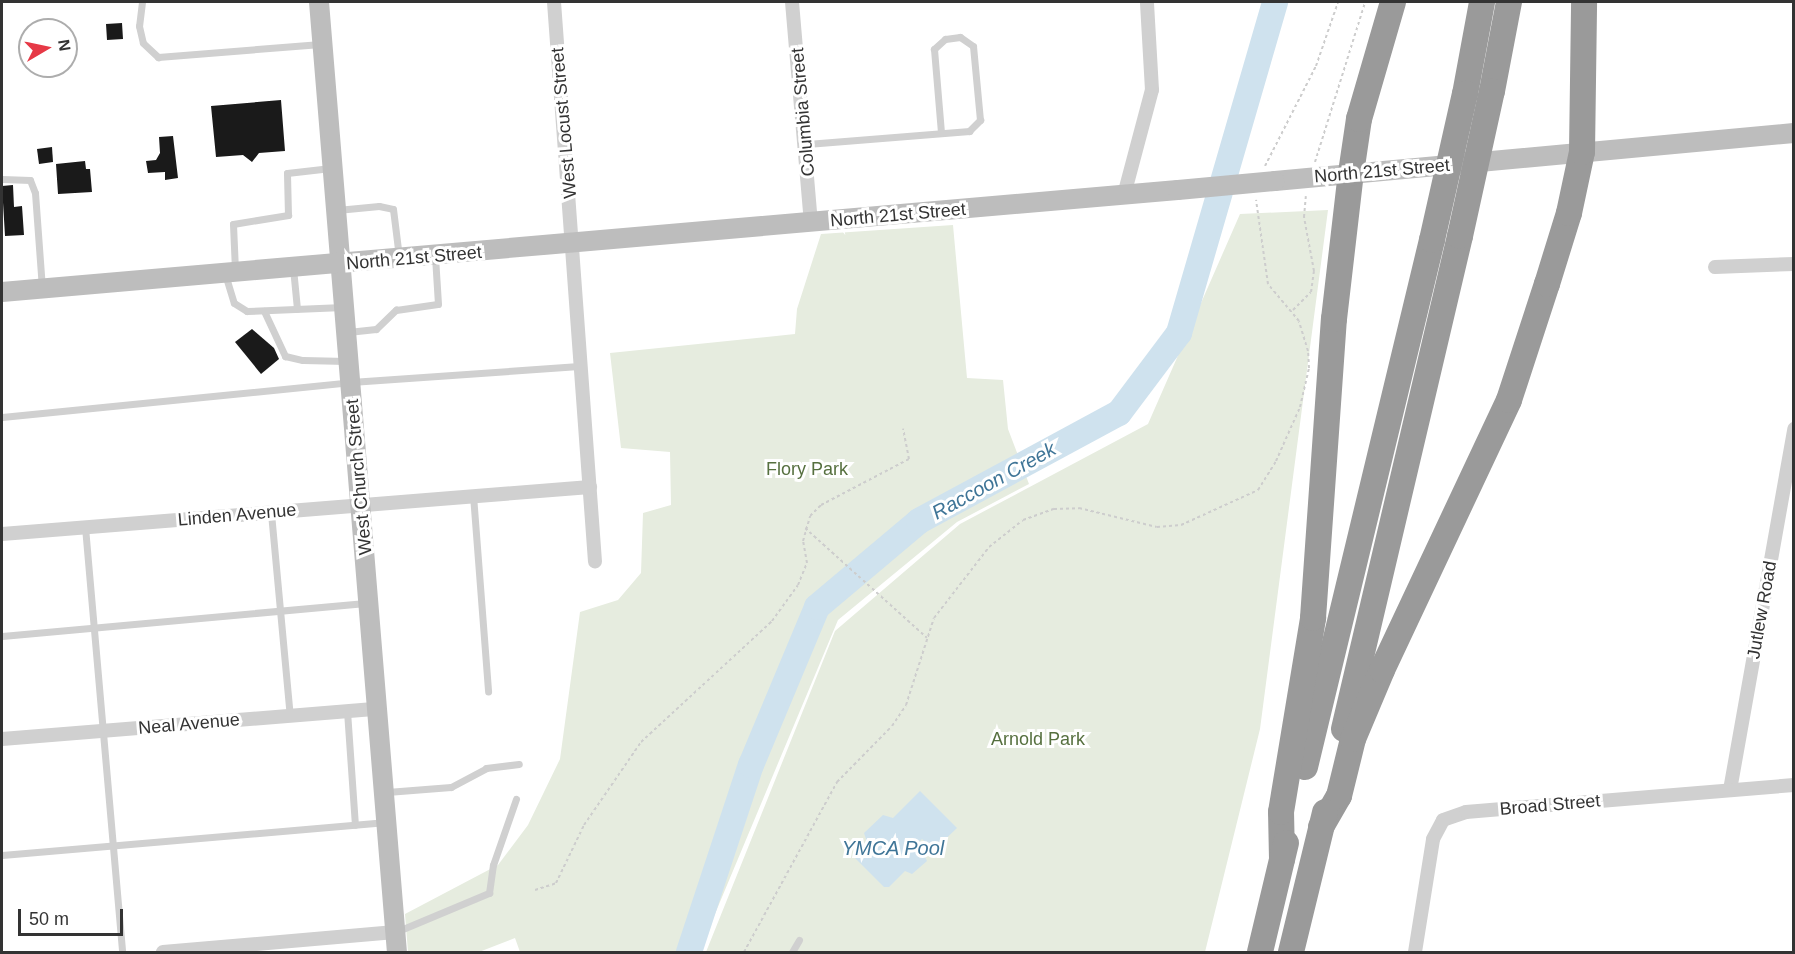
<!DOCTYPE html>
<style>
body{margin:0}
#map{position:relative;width:1795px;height:954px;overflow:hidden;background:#fff;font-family:Arial,sans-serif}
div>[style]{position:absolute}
.green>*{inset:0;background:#e6ecdf}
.water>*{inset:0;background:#cfe2ee}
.river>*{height:26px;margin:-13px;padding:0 13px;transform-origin:13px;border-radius:13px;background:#cfe2ee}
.building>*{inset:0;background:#1a1a1a}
.path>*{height:2px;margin-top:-1px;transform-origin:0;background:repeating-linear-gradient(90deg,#cdcdcd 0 3px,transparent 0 6px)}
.lane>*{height:7px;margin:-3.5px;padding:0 3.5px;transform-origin:3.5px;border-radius:3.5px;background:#d0d0d0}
.street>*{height:14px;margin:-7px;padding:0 7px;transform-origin:7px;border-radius:7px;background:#d0d0d0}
.secondary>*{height:20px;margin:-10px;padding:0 10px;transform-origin:10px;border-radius:10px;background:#bdbdbd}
.highway>*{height:26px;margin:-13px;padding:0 13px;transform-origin:13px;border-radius:13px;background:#9a9a9a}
.secondary-bridge>*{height:20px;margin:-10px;padding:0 10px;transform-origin:10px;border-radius:10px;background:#bdbdbd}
.highway-bridge>*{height:26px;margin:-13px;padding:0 13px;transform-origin:13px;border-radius:13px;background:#9a9a9a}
span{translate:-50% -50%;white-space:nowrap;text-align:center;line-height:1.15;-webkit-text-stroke:6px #fff;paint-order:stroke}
.street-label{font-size:18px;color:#333}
.park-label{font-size:18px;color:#56703f}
.water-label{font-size:20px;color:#3f7597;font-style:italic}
.frame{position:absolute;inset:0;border:3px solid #333;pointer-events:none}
.north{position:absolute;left:18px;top:18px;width:60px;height:60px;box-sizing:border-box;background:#fff;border:2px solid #adadad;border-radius:50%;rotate:81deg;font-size:16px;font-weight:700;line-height:24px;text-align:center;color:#333}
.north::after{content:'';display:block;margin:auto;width:21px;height:27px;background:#e63946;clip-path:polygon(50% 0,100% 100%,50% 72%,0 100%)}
.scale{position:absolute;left:18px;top:909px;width:105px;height:27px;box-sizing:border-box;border:3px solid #333;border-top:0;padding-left:8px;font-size:18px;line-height:21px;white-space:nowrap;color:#333;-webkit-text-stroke:4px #fff;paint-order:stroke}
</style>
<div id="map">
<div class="green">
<i style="clip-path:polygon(1328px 210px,1260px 729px,1205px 952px,706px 952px,835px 631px,960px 524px,1148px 424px,1240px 214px)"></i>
<i style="clip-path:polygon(953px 225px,967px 378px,1003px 380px,1008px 429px,1029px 484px,957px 522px,838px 620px,699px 952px,520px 952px,515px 938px,479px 952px,408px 952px,405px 914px,498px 865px,528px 825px,560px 759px,580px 612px,618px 600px,641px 573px,643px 513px,671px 505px,670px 452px,621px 448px,610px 353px,795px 334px,797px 309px,821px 234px)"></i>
</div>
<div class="water">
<i style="clip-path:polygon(920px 791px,957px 828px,934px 850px,922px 839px,918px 843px,927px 861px,912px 874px,905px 871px,889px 887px,884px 887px,853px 856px,867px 842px,864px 833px,883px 815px,893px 818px)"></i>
</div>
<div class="river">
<i style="left:689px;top:952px;width:197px;rotate:-71.7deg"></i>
<i style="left:751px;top:765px;width:171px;rotate:-67.3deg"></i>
<i style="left:817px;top:607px;width:133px;rotate:-40.1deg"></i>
<i style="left:919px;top:521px;width:227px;rotate:-28.4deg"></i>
<i style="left:1119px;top:413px;width:100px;rotate:-53.1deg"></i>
<i style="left:1179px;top:333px;width:345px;rotate:-73.8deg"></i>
</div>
<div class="building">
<i style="clip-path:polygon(122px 23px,123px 39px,107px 40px,106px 24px)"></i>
<i style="clip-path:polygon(281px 100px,285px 151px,259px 153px,252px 162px,243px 155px,216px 157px,211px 106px)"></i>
<i style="clip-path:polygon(173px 136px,178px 178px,165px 180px,165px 172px,148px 173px,146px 161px,156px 160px,160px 153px,159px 137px)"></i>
<i style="clip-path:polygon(52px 147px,53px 162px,39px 164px,37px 149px)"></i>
<i style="clip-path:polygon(85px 161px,86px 169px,90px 169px,92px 192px,58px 194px,56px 164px)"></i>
<i style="clip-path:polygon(13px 185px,14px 207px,22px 206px,24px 235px,5px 236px,2px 186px)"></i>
<i style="clip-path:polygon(252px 329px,274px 348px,279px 359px,261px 374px,235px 342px)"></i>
</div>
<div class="path">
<i style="left:1315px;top:162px;width:168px;rotate:-72.6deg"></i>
<i style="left:1265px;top:166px;width:112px;rotate:-63deg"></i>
<i style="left:1316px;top:66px;width:68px;rotate:-71deg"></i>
<i style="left:1293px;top:310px;width:25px;rotate:-45deg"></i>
<i style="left:1311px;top:292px;width:21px;rotate:-82deg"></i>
<i style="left:1314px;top:271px;width:55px;rotate:-100.5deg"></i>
<i style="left:1304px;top:217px;width:21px;rotate:-85deg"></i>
<i style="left:805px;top:528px;width:164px;rotate:42deg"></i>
<i style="left:535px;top:890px;width:22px;rotate:-18deg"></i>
<i style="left:556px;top:883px;width:64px;rotate:-64.2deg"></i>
<i style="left:584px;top:825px;width:101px;rotate:-55.5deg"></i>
<i style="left:641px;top:742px;width:178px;rotate:-42.7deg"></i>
<i style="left:772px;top:621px;width:44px;rotate:-54.2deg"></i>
<i style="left:798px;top:585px;width:24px;rotate:-68deg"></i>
<i style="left:807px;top:563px;width:22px;rotate:-100deg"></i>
<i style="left:803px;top:541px;width:26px;rotate:-74deg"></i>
<i style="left:810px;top:516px;width:16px;rotate:-45deg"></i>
<i style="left:821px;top:505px;width:99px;rotate:-27.6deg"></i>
<i style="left:909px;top:459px;width:31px;rotate:-101deg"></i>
<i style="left:744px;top:952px;width:194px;rotate:-61.3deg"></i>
<i style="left:837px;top:782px;width:78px;rotate:-45.5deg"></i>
<i style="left:892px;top:726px;width:25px;rotate:-56deg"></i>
<i style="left:906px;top:705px;width:91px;rotate:-72.2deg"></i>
<i style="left:934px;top:618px;width:90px;rotate:-52.2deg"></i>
<i style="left:989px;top:547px;width:43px;rotate:-38.5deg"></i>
<i style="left:1023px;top:520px;width:33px;rotate:-20deg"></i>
<i style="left:1054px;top:509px;width:25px;rotate:-2deg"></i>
<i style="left:1079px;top:508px;width:80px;rotate:13.7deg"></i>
<i style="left:1157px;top:527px;width:24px;rotate:-5deg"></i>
<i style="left:1181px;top:525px;width:85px;rotate:-24.4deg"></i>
<i style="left:1258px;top:490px;width:34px;rotate:-58deg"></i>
<i style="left:1276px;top:461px;width:59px;rotate:-66deg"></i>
<i style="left:1300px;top:407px;width:40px;rotate:-77deg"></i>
<i style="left:1309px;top:368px;width:17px;rotate:-93deg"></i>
<i style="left:1308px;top:351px;width:31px;rotate:-107deg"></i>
<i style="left:1299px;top:321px;width:48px;rotate:-130deg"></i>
<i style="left:1268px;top:284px;width:85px;rotate:-98.1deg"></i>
</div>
<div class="lane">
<i style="left:142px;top:2px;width:24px;rotate:97deg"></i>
<i style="left:139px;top:26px;width:17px;rotate:77deg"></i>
<i style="left:143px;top:43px;width:21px;rotate:43deg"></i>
<i style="left:158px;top:57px;width:163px;rotate:-4.6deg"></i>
<i style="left:807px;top:144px;width:163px;rotate:-4.6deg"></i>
<i style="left:969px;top:131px;width:16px;rotate:-45deg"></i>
<i style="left:980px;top:120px;width:74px;rotate:-95.4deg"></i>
<i style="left:973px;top:46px;width:16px;rotate:-145deg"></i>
<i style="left:960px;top:37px;width:15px;rotate:172deg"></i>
<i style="left:945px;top:39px;width:15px;rotate:138deg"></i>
<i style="left:934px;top:49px;width:84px;rotate:85.2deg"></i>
<i style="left:2px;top:179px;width:28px;rotate:2deg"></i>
<i style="left:30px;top:180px;width:14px;rotate:69deg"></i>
<i style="left:35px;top:193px;width:95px;rotate:85.8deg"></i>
<i style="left:337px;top:210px;width:42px;rotate:-5.4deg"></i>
<i style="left:379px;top:206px;width:14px;rotate:12deg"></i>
<i style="left:393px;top:209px;width:48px;rotate:82.9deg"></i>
<i style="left:293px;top:268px;width:41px;rotate:84.4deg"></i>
<i style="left:235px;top:270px;width:46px;rotate:-92.5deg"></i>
<i style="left:233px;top:224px;width:56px;rotate:-9.3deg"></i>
<i style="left:288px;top:215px;width:42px;rotate:-91.4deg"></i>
<i style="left:287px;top:173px;width:44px;rotate:-6.5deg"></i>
<i style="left:225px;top:274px;width:30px;rotate:73deg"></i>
<i style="left:234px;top:303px;width:15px;rotate:32deg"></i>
<i style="left:247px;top:311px;width:96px;rotate:-2.4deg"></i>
<i style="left:264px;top:311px;width:50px;rotate:65deg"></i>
<i style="left:285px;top:356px;width:18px;rotate:13deg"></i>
<i style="left:303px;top:360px;width:43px;rotate:1.3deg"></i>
<i style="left:348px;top:332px;width:28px;rotate:-6deg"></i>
<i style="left:376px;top:329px;width:28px;rotate:-44deg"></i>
<i style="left:396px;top:310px;width:42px;rotate:-8.1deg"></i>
<i style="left:438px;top:304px;width:48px;rotate:-93.6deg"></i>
<i style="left:2px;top:417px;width:351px;rotate:-5.7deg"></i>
<i style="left:351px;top:382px;width:232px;rotate:-4deg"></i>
<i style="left:473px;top:495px;width:197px;rotate:85.6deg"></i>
<i style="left:271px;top:513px;width:204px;rotate:84.7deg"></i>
<i style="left:85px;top:527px;width:427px;rotate:85deg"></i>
<i style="left:2px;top:636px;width:365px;rotate:-5.2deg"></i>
<i style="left:347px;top:711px;width:114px;rotate:86deg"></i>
<i style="left:387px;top:792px;width:64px;rotate:-4.5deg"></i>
<i style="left:451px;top:787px;width:40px;rotate:-28deg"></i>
<i style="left:486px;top:768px;width:33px;rotate:-7deg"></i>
<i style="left:2px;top:855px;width:383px;rotate:-4.9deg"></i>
<i style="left:398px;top:931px;width:99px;rotate:-22.7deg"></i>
<i style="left:489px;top:893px;width:28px;rotate:-82deg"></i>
<i style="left:493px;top:865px;width:70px;rotate:-70.8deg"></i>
<i style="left:792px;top:952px;width:14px;rotate:-60deg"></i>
</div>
<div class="street">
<i style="left:554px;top:2px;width:561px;rotate:85.81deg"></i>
<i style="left:792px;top:2px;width:222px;rotate:85.1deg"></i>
<i style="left:1124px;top:195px;width:109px;rotate:-75.1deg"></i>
<i style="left:1152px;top:90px;width:88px;rotate:-93.3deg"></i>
<i style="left:1715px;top:267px;width:79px;rotate:-2.2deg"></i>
<i style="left:2px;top:534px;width:590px;rotate:-4.57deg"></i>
<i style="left:2px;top:739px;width:376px;rotate:-4.6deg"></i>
<i style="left:1730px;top:790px;width:367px;rotate:-79.9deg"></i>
<i style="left:163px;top:952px;width:233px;rotate:-4.9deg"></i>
<i style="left:1415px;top:952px;width:114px;rotate:-80.9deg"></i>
<i style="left:1433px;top:839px;width:21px;rotate:-62deg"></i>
<i style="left:1443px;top:820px;width:24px;rotate:-19deg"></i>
<i style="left:1466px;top:812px;width:329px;rotate:-4.7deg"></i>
</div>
<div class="secondary">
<i style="left:319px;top:2px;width:953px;rotate:85.31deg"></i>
<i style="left:1275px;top:181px;width:521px;rotate:-5.28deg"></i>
<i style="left:2px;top:292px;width:1180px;rotate:-4.96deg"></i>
</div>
<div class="highway">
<i style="left:1492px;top:91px;width:91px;rotate:-79.2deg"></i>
<i style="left:1465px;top:94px;width:94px;rotate:-79.5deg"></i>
<i style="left:1344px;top:729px;width:506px;rotate:-76.76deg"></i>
<i style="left:1305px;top:767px;width:542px;rotate:-76.45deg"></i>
<i style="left:1321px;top:827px;width:36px;rotate:-60deg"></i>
<i style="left:1339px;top:796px;width:59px;rotate:-76.2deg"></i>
<i style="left:1353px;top:739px;width:75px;rotate:-67.2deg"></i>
<i style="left:1382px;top:670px;width:298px;rotate:-64.8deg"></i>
<i style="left:1509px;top:400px;width:122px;rotate:-71.9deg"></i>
<i style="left:1547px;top:284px;width:74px;rotate:-72.8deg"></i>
<i style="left:1569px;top:213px;width:62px;rotate:-78deg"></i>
<i style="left:1582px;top:152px;width:150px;rotate:-89.2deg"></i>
<i style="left:1282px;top:859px;width:47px;rotate:-91.2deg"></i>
<i style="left:1281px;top:812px;width:197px;rotate:-80.6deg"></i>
<i style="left:1313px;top:618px;width:300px;rotate:-86deg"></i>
<i style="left:1334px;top:319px;width:147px;rotate:-83.4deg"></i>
<i style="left:1351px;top:173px;width:55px;rotate:-81.6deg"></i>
<i style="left:1359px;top:119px;width:122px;rotate:-73.8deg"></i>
<i style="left:1260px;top:952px;width:112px;rotate:-76.6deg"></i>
<i style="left:1291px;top:952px;width:144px;rotate:-76.3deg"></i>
</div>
<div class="secondary-bridge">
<i style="left:1178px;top:190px;width:97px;rotate:-5.3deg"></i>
</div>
<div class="highway-bridge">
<i style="left:1460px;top:236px;width:148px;rotate:-77.6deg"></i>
<i style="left:1432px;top:240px;width:150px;rotate:-77.3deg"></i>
</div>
<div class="street-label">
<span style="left:803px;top:112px;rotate:-95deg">Columbia Street</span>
<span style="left:564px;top:123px;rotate:-95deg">West Locust Street</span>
<span style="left:1382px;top:171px;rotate:-5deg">North 21st Street</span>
<span style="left:898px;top:215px;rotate:-5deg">North 21st Street</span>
<span style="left:414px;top:258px;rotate:-5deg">North 21st Street</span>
<span style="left:359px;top:477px;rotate:-95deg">West Church Street</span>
<span style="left:237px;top:515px;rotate:-5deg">Linden Avenue</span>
<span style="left:1762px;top:610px;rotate:-80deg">Jutlew Road</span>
<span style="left:189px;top:724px;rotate:-5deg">Neal Avenue</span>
<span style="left:1550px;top:805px;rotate:-5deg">Broad Street</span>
</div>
<div class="park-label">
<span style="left:807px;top:469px">Flory Park</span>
<span style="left:1038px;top:739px">Arnold Park</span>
</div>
<div class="water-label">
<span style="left:994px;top:481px;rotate:-29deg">Raccoon Creek</span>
<span style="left:893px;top:848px">YMCA Pool</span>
</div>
<div class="frame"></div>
<div class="north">N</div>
<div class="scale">50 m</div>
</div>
